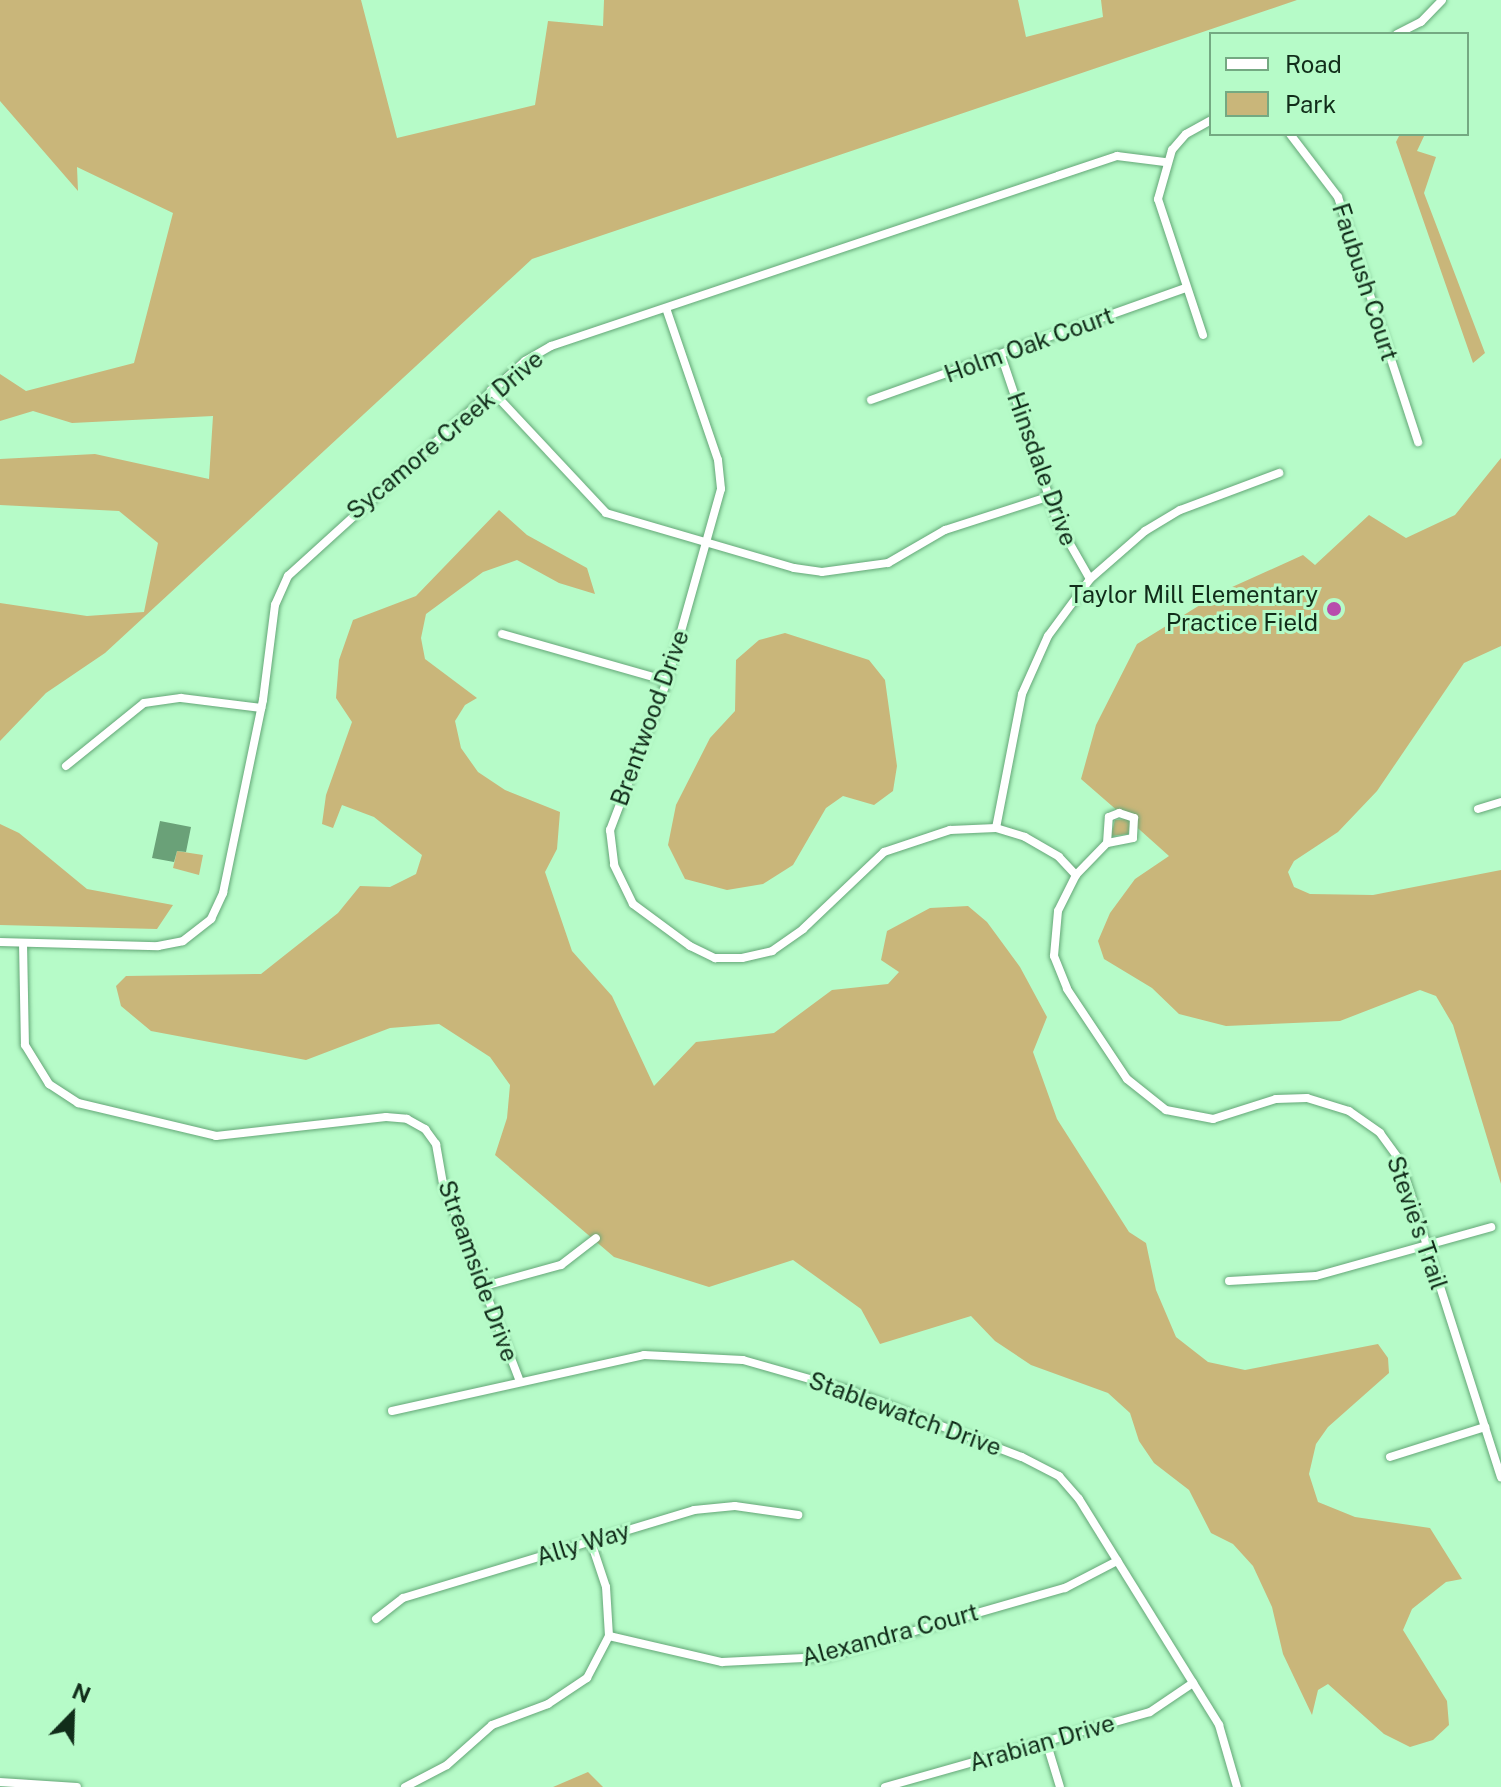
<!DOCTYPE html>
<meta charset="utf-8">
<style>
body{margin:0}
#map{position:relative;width:1501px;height:1787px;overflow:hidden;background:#b6fbc8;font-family:"Public Sans",sans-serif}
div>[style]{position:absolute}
.green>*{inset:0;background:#c9b67a}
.water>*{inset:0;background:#6aa178}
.roads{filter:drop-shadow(0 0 2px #64a777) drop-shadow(0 0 2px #64a777)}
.minor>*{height:8px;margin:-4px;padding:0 4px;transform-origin:4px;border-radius:4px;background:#fff}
.dots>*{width:22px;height:22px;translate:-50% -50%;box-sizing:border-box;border:4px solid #b6fbc8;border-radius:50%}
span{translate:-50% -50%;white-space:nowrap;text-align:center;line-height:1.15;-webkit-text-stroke:6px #b6fbc8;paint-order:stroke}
.street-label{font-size:24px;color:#112d1a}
.poi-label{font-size:24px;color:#112d1a}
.right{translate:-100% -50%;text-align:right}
.legend{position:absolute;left:1209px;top:32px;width:260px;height:104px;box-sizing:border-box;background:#b6fbc8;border:2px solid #74a982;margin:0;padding:10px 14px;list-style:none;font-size:24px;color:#112d1a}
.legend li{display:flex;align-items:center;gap:16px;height:40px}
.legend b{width:40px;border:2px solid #74a982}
.north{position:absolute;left:32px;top:1675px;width:80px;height:80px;-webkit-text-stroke:6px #b6fbc8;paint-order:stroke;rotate:23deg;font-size:22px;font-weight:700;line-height:32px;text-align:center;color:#112d1a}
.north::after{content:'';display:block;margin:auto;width:28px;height:36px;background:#112d1a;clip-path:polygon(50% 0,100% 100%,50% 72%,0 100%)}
</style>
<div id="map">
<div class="green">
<i style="clip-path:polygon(0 0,361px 0,397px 138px,535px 105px,548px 21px,603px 26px,604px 0,1018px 0,1026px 37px,1103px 17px,1101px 0,1297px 0,532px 259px,105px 653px,46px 693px,0 741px,0 603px,87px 616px,144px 612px,158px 543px,119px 511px,0 505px,0 459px,95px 454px,209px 479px,213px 416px,72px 423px,33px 411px,0 421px,0 374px,26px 391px,134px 363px,173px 213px,77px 167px,78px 191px,0 101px)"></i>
<i style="clip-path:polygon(1400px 134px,1425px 134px,1417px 151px,1436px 157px,1424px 193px,1485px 353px,1473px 363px,1396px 142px)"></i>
<i style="clip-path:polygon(1501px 458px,1501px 646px,1464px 663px,1377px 791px,1338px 832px,1294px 861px,1288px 872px,1294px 887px,1310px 894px,1373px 895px,1501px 870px,1501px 1184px,1453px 1025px,1436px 996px,1420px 990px,1340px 1021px,1226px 1026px,1179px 1014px,1152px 988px,1104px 959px,1098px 941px,1110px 913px,1135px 879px,1169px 856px,1131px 822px,1128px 834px,1111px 836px,1115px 820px,1127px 819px,1081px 779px,1096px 725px,1137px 644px,1221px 592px,1303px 555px,1315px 565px,1369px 515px,1406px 538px,1455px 515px)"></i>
<i style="clip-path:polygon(499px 510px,527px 535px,587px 568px,595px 594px,559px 583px,517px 560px,483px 572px,426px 614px,421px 638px,425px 659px,477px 698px,465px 705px,455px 721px,461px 748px,478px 772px,505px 790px,560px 812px,557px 849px,545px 872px,572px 951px,612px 996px,654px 1086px,696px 1042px,774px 1033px,832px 990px,888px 984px,899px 972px,881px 960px,887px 931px,930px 908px,968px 906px,987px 922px,1020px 967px,1047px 1017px,1033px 1052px,1057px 1119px,1129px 1232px,1146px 1243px,1156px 1290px,1176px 1337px,1208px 1362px,1245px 1370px,1378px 1344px,1388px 1358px,1389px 1373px,1328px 1427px,1316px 1444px,1309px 1474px,1318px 1502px,1355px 1517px,1430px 1528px,1462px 1579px,1446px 1582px,1412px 1609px,1403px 1630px,1447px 1701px,1449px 1725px,1433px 1740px,1410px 1747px,1384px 1734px,1328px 1684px,1318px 1690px,1312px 1715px,1283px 1654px,1272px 1607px,1253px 1566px,1233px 1544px,1211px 1533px,1189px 1490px,1154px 1463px,1139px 1441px,1130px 1413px,1108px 1393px,1031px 1365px,995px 1341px,971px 1316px,880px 1344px,861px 1309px,793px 1260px,709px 1287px,614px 1257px,495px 1155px,507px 1118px,510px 1085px,490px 1057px,439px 1024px,390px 1028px,306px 1060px,151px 1031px,121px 1006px,116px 986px,126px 976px,261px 974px,338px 913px,360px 886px,390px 887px,416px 874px,422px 855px,374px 817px,342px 805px,333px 828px,322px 824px,326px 795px,352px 722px,336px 698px,339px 660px,353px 620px,416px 596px)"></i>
<i style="clip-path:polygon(785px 633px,869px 660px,885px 680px,897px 766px,893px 791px,874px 805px,843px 796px,826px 808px,793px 865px,763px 884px,727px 890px,685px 879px,668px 845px,676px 805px,710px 738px,735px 711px,736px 660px,759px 640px)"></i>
<i style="clip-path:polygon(0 824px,19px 833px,87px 889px,173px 905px,157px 929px,0 925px)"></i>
<i style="clip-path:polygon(177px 851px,203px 855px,199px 875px,173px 868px)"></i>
<i style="clip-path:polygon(588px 1772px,603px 1787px,553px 1787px)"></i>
</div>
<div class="water">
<i style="clip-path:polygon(160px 821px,191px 827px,186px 852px,177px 851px,174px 862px,152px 858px)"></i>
</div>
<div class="roads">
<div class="minor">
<i style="left:1397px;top:34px;width:27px;rotate:-27deg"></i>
<i style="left:1421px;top:22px;width:30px;rotate:-46deg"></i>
<i style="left:1290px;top:134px;width:79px;rotate:52.7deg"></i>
<i style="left:1338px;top:197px;width:258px;rotate:71.9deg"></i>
<i style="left:667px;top:311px;width:157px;rotate:71.1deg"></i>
<i style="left:718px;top:460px;width:29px;rotate:84deg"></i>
<i style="left:721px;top:489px;width:199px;rotate:105.7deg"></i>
<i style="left:667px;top:681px;width:160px;rotate:110.9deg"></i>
<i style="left:610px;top:830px;width:35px;rotate:83deg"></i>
<i style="left:614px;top:865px;width:43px;rotate:64deg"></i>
<i style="left:633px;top:904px;width:71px;rotate:36.4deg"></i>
<i style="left:690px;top:946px;width:28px;rotate:26deg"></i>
<i style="left:715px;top:958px;width:27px"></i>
<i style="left:742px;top:958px;width:31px;rotate:-13deg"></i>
<i style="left:772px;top:951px;width:38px;rotate:-35deg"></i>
<i style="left:803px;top:929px;width:112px;rotate:-43.5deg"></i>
<i style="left:884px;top:852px;width:70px;rotate:-18.4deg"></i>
<i style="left:950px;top:830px;width:46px;rotate:-2.5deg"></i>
<i style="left:996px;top:828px;width:30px;rotate:17deg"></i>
<i style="left:1025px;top:837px;width:39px;rotate:30deg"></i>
<i style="left:1059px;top:857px;width:25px;rotate:47deg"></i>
<i style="left:1203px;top:335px;width:143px;rotate:-108.3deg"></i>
<i style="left:1158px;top:199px;width:51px;rotate:-74.1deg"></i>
<i style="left:1172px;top:150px;width:21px;rotate:-49deg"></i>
<i style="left:1186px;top:134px;width:29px;rotate:-29deg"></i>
<i style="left:1001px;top:355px;width:177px;rotate:71.3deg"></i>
<i style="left:1058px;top:523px;width:64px;rotate:60.3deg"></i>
<i style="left:491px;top:390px;width:168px;rotate:46.9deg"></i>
<i style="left:606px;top:513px;width:196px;rotate:16.3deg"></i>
<i style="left:794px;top:568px;width:28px;rotate:8deg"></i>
<i style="left:822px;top:572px;width:67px;rotate:-7.8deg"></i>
<i style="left:888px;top:563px;width:66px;rotate:-30.1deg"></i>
<i style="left:945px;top:530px;width:110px;rotate:-17.9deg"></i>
<i style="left:871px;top:400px;width:334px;rotate:-19.6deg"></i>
<i style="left:502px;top:634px;width:172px;rotate:15.9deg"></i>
<i style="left:66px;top:766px;width:100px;rotate:-38.9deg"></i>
<i style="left:144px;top:703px;width:37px;rotate:-8deg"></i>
<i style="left:181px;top:698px;width:81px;rotate:7.1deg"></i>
<i style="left:1478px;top:809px;width:24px;rotate:-17deg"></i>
<i style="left:996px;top:828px;width:136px;rotate:-79deg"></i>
<i style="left:1022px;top:694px;width:64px;rotate:-65.9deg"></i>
<i style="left:1048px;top:636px;width:71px;rotate:-53.6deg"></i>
<i style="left:1090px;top:579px;width:73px;rotate:-41.1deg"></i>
<i style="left:1145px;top:531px;width:41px;rotate:-31deg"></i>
<i style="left:1180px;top:510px;width:106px;rotate:-20.5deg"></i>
<i style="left:1107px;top:843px;width:26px;rotate:-86deg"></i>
<i style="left:1109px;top:817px;width:11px;rotate:-22deg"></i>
<i style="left:1119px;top:813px;width:16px;rotate:18deg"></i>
<i style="left:1134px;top:818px;width:20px;rotate:93deg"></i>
<i style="left:1133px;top:838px;width:26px;rotate:169deg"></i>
<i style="left:1107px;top:843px;width:45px;rotate:134.1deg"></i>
<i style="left:1076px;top:875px;width:40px;rotate:116.6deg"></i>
<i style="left:1058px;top:911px;width:45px;rotate:95.1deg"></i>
<i style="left:1054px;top:956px;width:35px;rotate:68deg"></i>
<i style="left:1067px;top:989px;width:108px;rotate:56.3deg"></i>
<i style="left:1127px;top:1079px;width:50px;rotate:38.5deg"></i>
<i style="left:1166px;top:1110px;width:48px;rotate:10.8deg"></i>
<i style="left:1213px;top:1119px;width:66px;rotate:-17.6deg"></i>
<i style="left:1276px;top:1099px;width:31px;rotate:-2deg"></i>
<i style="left:1307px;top:1098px;width:44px;rotate:17.2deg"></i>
<i style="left:1349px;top:1111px;width:38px;rotate:35deg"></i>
<i style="left:1380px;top:1133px;width:34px;rotate:54deg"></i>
<i style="left:1400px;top:1161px;width:332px;rotate:72.3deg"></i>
<i style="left:0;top:942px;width:158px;rotate:1.5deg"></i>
<i style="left:158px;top:946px;width:25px;rotate:-11deg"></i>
<i style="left:183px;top:941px;width:36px;rotate:-38deg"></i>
<i style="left:211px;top:919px;width:29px;rotate:-65deg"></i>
<i style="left:223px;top:893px;width:197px;rotate:-78.3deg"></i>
<i style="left:263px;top:700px;width:96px;rotate:-82.8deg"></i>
<i style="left:275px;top:605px;width:32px;rotate:-66deg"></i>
<i style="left:288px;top:576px;width:320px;rotate:-42.2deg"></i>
<i style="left:525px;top:361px;width:30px;rotate:-30deg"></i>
<i style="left:551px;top:346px;width:597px;rotate:-18.56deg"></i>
<i style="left:1117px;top:156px;width:48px;rotate:7.1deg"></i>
<i style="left:23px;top:943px;width:102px;rotate:88.9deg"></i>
<i style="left:25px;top:1045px;width:46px;rotate:58.4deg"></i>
<i style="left:49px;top:1084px;width:35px;rotate:33deg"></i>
<i style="left:78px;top:1103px;width:142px;rotate:13.4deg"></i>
<i style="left:216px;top:1136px;width:171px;rotate:-6.4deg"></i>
<i style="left:386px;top:1117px;width:21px;rotate:5deg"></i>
<i style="left:407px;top:1119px;width:21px;rotate:29deg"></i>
<i style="left:425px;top:1129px;width:19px;rotate:54deg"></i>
<i style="left:436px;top:1144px;width:39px;rotate:80deg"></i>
<i style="left:443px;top:1182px;width:211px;rotate:68.9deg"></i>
<i style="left:1229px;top:1281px;width:87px;rotate:-3.3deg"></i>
<i style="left:1316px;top:1276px;width:182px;rotate:-15.6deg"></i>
<i style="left:481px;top:1287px;width:83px;rotate:-15.4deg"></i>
<i style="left:561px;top:1265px;width:44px;rotate:-37.6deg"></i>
<i style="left:392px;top:1411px;width:258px;rotate:-12.5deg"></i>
<i style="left:644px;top:1355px;width:99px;rotate:2.9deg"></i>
<i style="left:743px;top:1360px;width:109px;rotate:15.9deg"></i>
<i style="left:848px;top:1390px;width:186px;rotate:21.1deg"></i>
<i style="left:1022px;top:1457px;width:42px;rotate:27.2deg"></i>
<i style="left:1059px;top:1476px;width:30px;rotate:49deg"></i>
<i style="left:1079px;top:1499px;width:266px;rotate:58.2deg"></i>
<i style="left:1219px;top:1725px;width:65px;rotate:73.8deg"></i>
<i style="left:1390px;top:1457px;width:100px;rotate:-17.5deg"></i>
<i style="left:376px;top:1619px;width:34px;rotate:-38deg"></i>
<i style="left:403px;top:1598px;width:304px;rotate:-16.8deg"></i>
<i style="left:694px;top:1510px;width:41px;rotate:-5.6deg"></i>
<i style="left:735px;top:1506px;width:64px;rotate:8.1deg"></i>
<i style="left:609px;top:1636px;width:116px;rotate:13deg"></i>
<i style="left:722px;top:1662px;width:102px;rotate:-2.8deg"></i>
<i style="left:824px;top:1657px;width:251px;rotate:-16deg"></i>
<i style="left:1065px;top:1588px;width:59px;rotate:-27.4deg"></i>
<i style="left:1046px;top:1741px;width:48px;rotate:73.1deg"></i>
<i style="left:0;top:1782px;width:77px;rotate:3.7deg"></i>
<i style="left:405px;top:1787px;width:47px;rotate:-27.6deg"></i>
<i style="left:447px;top:1765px;width:60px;rotate:-41.6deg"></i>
<i style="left:492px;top:1725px;width:60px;rotate:-20.6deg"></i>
<i style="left:548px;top:1704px;width:47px;rotate:-33.7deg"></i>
<i style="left:587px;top:1678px;width:47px;rotate:-62.4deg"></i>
<i style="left:609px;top:1636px;width:49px;rotate:-93.5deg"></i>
<i style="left:606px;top:1587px;width:47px;rotate:-108.4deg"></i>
<i style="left:885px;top:1787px;width:275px;rotate:-15.8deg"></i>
<i style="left:1150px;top:1712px;width:52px;rotate:-34deg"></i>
</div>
</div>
<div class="dots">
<i style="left:1334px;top:609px;background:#b84cac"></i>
</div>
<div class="street-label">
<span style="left:1365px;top:282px;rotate:72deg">Faubush Court</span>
<span style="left:1029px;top:345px;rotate:-20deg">Holm Oak Court</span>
<span style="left:445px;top:435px;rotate:-40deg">Sycamore Creek Drive</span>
<span style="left:1042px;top:469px;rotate:70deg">Hinsdale Drive</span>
<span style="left:650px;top:718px;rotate:-70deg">Brentwood Drive</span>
<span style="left:1417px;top:1223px;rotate:71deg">Stevie’s Trail</span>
<span style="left:478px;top:1271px;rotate:70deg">Streamside Drive</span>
<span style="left:905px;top:1414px;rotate:20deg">Stablewatch Drive</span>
<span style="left:583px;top:1544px;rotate:-17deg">Ally Way</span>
<span style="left:890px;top:1635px;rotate:-15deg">Alexandra Court</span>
<span style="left:1042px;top:1743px;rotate:-16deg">Arabian Drive</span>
</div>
<div class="poi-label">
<span class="right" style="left:1318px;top:609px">Taylor Mill Elementary<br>Practice Field</span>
</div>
<ul class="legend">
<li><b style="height:10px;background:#fff"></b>Road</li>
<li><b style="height:22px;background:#c9b67a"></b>Park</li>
</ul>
<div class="north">N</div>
</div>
